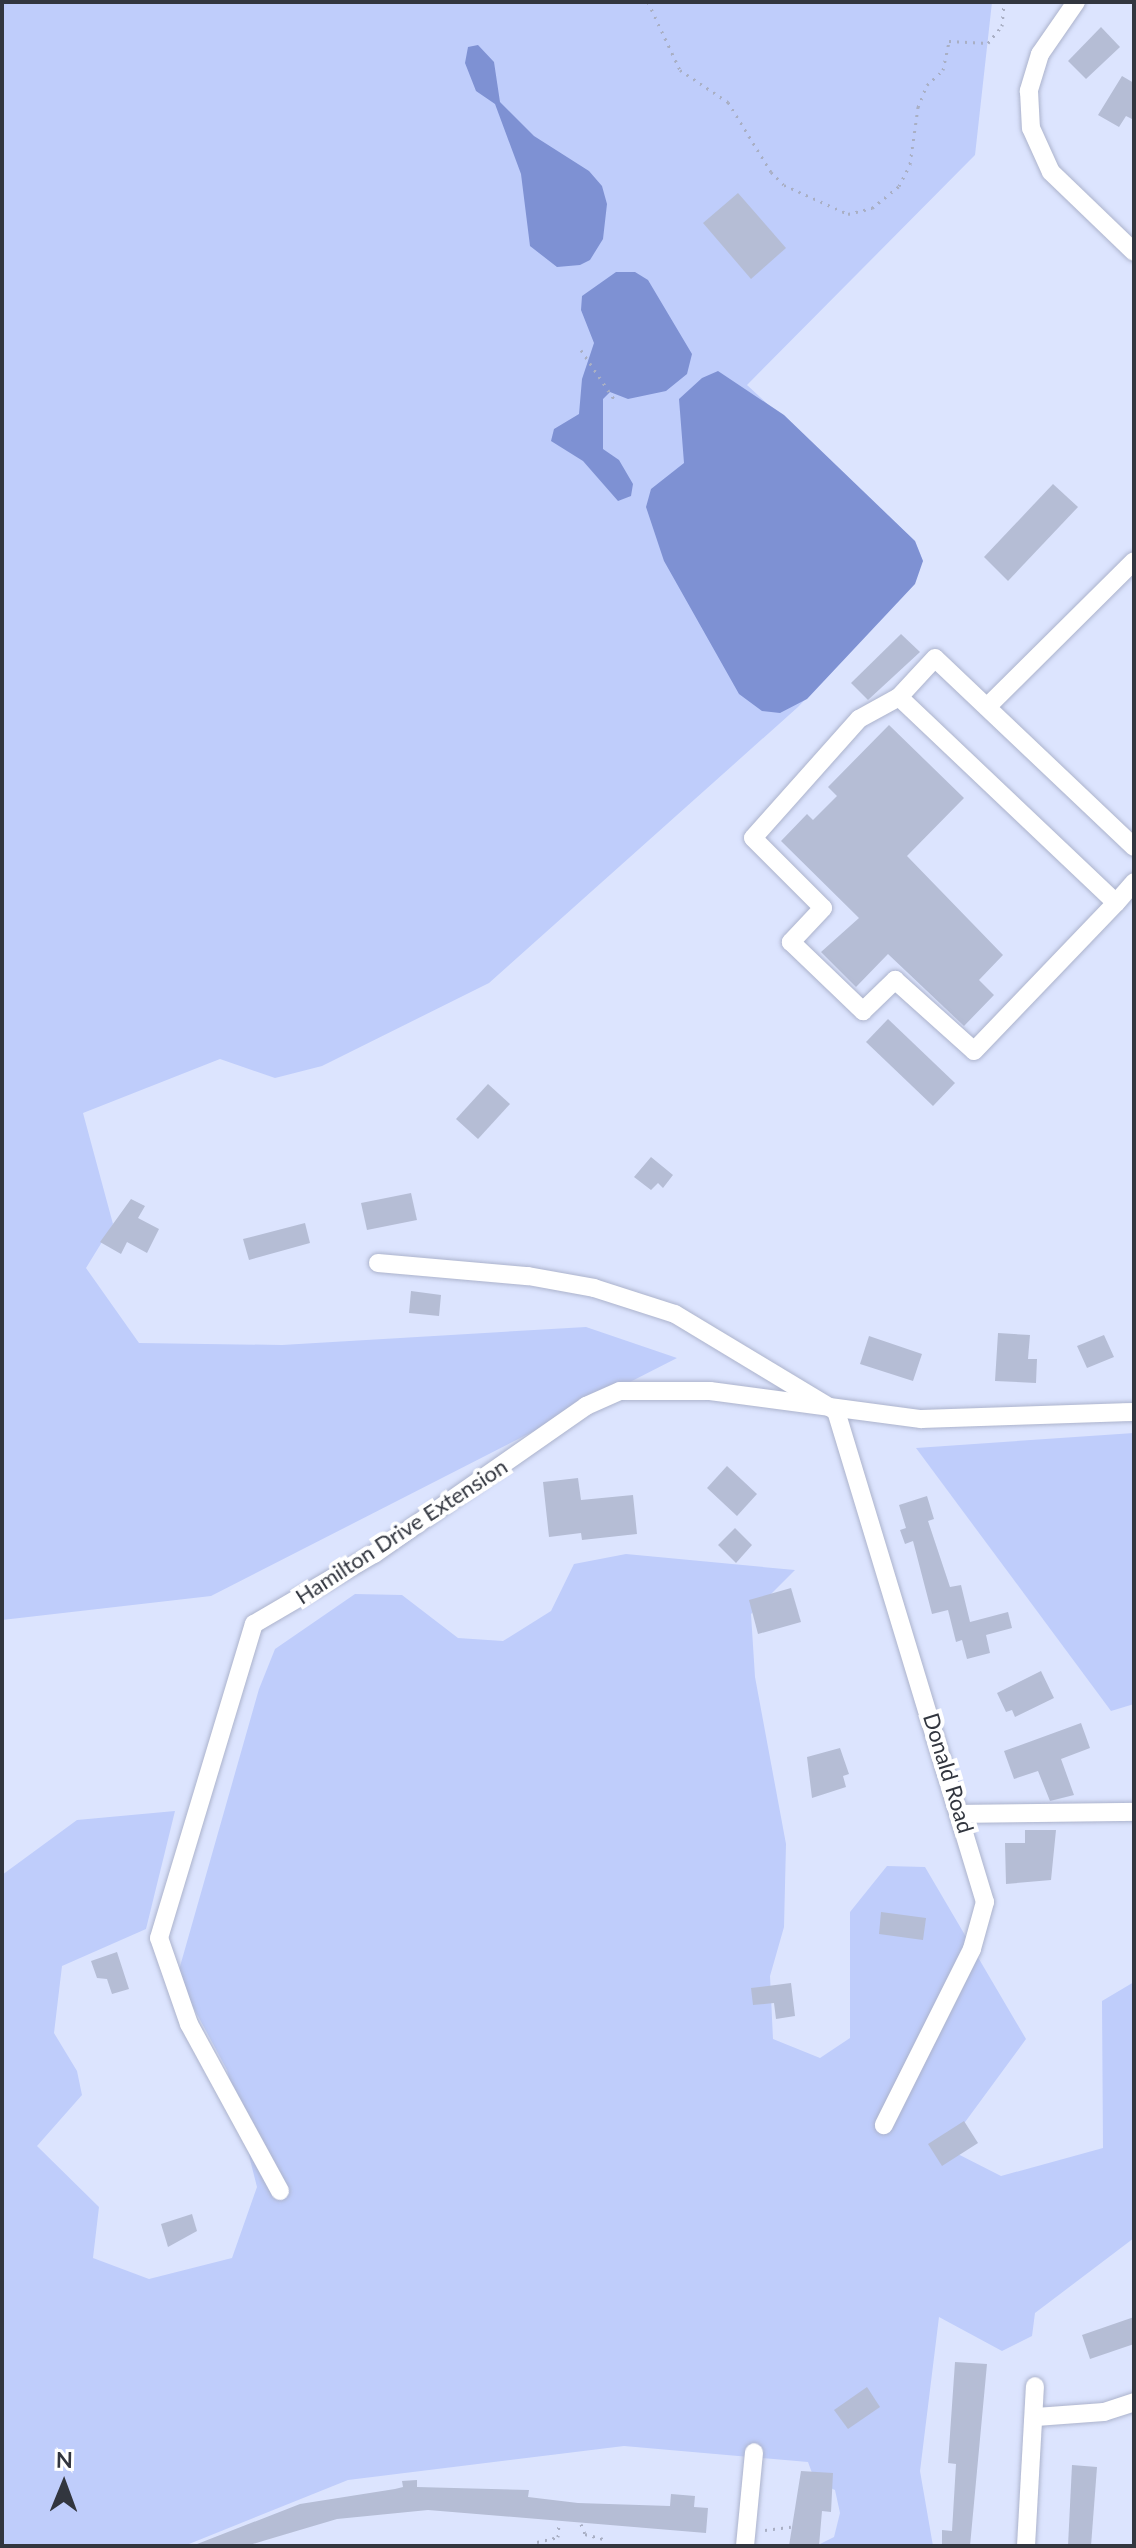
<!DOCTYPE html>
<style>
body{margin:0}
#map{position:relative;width:1136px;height:2548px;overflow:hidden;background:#dce4fe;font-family:Lato,sans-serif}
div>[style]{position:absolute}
.green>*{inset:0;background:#bfcdfb}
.water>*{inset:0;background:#7e91d3}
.building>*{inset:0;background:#b5bdd5}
.path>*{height:3px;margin-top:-1.5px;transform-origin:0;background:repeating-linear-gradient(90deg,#a9afc4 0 2px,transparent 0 8px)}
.roads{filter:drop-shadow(0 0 2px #acb3cc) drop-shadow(0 0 2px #acb3cc)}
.minor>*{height:18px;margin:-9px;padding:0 9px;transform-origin:9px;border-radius:9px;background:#fff}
span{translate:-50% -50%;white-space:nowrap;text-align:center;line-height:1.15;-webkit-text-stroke:8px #fff;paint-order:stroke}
.street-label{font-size:22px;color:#32363f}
.frame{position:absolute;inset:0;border:4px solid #32363f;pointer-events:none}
.north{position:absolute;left:24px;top:2444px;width:80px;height:80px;-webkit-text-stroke:6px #fff;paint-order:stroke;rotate:1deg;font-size:22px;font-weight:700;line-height:32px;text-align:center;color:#32363f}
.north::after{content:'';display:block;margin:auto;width:28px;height:36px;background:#32363f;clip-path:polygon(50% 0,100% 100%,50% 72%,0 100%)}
</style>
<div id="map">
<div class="green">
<i style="clip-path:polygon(2px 2px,992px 2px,975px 155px,747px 385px,915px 541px,923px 561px,857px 645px,798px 707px,489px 983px,322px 1066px,275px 1078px,220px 1059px,83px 1113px,113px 1224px,86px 1268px,139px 1343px,282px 1345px,586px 1327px,677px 1358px,211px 1596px,2px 1620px)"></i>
<i style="clip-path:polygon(1134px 1433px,1134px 1704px,1111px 1711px,916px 1448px)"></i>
<i style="clip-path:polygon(626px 1554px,795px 1570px,751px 1614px,755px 1677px,786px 1844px,784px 1927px,770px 1976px,773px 2039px,820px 2058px,850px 2038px,850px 1912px,887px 1866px,925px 1867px,1026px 2039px,946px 2148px,1001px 2176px,1103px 2148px,1102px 2001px,1134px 1982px,1134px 2238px,1035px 2313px,1032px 2336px,1002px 2351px,939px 2317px,920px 2471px,933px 2546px,816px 2546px,834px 2537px,840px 2513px,835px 2490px,815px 2481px,808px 2462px,624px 2446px,348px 2480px,184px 2546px,2px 2546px,2px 1875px,77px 1820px,175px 1811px,146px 1929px,62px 1966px,54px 2033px,77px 2071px,82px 2095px,37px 2146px,99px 2207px,93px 2258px,149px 2279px,232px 2258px,257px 2187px,227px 2070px,177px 1977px,259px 1689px,275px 1649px,355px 1594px,402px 1595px,458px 1638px,503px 1641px,551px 1611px,574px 1564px)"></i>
</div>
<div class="water">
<i style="clip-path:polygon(478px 45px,494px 62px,500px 102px,534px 136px,589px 171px,602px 186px,607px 204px,603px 239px,590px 260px,580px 265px,557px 267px,530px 246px,521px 174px,495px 104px,476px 91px,465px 63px,468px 47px)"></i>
<i style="clip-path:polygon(616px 272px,635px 272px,648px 280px,692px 354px,687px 374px,666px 391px,628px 399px,610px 392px,603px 399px,603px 449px,619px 460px,633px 484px,631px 496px,618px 501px,583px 461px,551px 441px,554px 429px,579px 414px,582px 379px,594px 343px,581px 310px,582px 296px)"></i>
<i style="clip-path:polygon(718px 371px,784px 415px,915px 541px,923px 561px,915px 584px,807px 699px,780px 713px,762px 711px,739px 694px,664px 561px,646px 507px,651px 489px,684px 463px,679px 399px,702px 378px)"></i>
</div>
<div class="building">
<i style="clip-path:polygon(1101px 27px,1120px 47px,1086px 79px,1068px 61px)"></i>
<i style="clip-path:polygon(1122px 76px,1134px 83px,1134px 120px,1126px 116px,1119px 127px,1098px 115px)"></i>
<i style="clip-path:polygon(738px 193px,786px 248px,751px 279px,703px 223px)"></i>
<i style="clip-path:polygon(1053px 484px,1078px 507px,1008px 581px,984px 557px)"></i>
<i style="clip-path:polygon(901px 634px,920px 652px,868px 700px,851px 683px)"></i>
<i style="clip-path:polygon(889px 725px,964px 798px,907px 856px,1003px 955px,979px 980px,994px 995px,964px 1026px,888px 954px,856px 987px,821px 952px,859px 918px,781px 841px,807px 814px,813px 820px,837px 796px,828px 787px)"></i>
<i style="clip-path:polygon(888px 1019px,955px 1083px,933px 1106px,866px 1042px)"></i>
<i style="clip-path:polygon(488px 1084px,510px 1104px,478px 1139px,456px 1119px)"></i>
<i style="clip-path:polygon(651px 1157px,673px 1175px,663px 1188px,658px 1183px,651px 1190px,634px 1177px)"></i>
<i style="clip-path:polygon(411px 1193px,417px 1220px,367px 1230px,361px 1203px)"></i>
<i style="clip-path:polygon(131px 1199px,145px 1206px,138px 1218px,159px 1229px,147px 1253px,127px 1242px,121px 1254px,100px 1242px)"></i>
<i style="clip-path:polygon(305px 1223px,310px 1243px,249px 1260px,243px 1239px)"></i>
<i style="clip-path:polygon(411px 1291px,441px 1295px,439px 1316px,409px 1313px)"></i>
<i style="clip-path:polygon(998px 1333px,1030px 1335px,1028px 1359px,1037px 1359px,1036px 1383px,995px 1381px)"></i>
<i style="clip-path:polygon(1104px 1335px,1114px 1357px,1087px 1368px,1077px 1346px)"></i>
<i style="clip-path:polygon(869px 1336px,922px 1354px,913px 1381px,860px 1364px)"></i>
<i style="clip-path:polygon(727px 1466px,757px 1494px,737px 1516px,707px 1488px)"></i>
<i style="clip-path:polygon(578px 1478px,581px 1500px,633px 1495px,637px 1534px,582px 1540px,581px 1533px,549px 1537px,543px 1482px)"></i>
<i style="clip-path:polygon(927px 1496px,934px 1519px,928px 1521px,950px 1587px,961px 1585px,970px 1622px,1008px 1612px,1012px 1628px,986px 1635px,990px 1653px,967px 1659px,962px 1640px,956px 1642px,948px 1610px,932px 1614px,913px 1541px,905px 1544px,900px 1530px,906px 1528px,899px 1505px)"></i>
<i style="clip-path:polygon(735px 1528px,752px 1545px,736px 1563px,718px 1545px)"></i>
<i style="clip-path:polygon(791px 1588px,801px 1622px,758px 1634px,749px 1600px)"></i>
<i style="clip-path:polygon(1041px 1671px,1054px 1698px,1015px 1717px,1012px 1710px,1006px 1712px,997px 1693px)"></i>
<i style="clip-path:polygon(1081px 1723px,1090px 1748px,1061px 1759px,1074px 1795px,1050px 1801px,1038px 1771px,1014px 1779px,1004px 1751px)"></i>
<i style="clip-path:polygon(840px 1748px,849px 1774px,843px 1776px,846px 1787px,812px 1798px,807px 1757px)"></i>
<i style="clip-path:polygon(1025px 1830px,1056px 1830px,1051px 1880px,1006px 1884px,1005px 1843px,1025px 1843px)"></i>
<i style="clip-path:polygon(881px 1912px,926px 1918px,923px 1940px,879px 1934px)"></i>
<i style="clip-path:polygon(117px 1952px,129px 1989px,112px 1994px,107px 1979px,97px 1978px,91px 1961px)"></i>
<i style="clip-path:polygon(791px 1983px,795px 2016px,776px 2019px,774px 2003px,753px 2005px,751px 1988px)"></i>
<i style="clip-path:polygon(964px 2121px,978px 2143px,942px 2166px,928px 2144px)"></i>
<i style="clip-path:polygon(192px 2214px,197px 2231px,168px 2247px,161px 2224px)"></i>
<i style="clip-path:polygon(1134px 2317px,1134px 2344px,1090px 2359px,1082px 2335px)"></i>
<i style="clip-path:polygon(955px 2362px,987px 2364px,970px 2546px,942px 2546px,942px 2530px,952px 2531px,956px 2464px,948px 2463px)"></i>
<i style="clip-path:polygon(867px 2387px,880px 2407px,848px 2429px,834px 2410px)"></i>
<i style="clip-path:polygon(1072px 2465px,1097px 2467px,1091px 2546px,1068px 2546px)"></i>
<i style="clip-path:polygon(801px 2471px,833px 2473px,831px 2512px,822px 2511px,819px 2546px,789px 2546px)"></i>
<i style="clip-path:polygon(417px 2480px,417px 2487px,529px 2490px,528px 2497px,578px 2503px,670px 2506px,671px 2494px,695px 2496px,694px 2507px,708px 2508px,706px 2533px,428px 2510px,337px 2519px,246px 2546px,192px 2546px,300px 2504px,395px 2489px,403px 2487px,402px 2481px)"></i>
</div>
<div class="path">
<i style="left:648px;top:2px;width:75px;rotate:64.8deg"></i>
<i style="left:680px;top:70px;width:58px;rotate:33.7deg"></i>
<i style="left:728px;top:102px;width:82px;rotate:58.4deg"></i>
<i style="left:771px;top:172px;width:18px;rotate:45deg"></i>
<i style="left:784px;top:185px;width:70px;rotate:24.4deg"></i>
<i style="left:848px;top:214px;width:25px;rotate:-14deg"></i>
<i style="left:872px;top:208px;width:35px;rotate:-39deg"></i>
<i style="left:899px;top:186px;width:25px;rotate:-63deg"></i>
<i style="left:910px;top:164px;width:58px;rotate:-82deg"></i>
<i style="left:918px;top:107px;width:24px;rotate:-68deg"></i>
<i style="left:927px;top:85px;width:22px;rotate:-43deg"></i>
<i style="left:943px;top:70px;width:30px;rotate:-78deg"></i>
<i style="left:949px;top:41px;width:39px;rotate:3deg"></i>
<i style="left:988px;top:43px;width:22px;rotate:-51deg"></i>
<i style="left:1002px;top:26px;width:24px;rotate:-85deg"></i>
<i style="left:581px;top:350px;width:59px;rotate:56deg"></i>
<i style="left:581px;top:2524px;width:11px;rotate:68deg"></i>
<i style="left:585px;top:2534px;width:20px;rotate:15deg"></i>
<i style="left:765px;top:2530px;width:26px;rotate:-7deg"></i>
<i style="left:537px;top:2542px;width:22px;rotate:-13deg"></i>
<i style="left:558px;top:2537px;width:14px;rotate:-86deg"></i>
</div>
<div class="roads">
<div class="minor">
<i style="left:1076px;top:2px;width:63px;rotate:124.7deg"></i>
<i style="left:1040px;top:54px;width:39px;rotate:107deg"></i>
<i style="left:1029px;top:91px;width:37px;rotate:87deg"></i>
<i style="left:1031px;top:128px;width:48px;rotate:65.6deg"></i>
<i style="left:1051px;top:172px;width:115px;rotate:43.9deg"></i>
<i style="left:899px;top:697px;width:46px;rotate:151.2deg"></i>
<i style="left:859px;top:719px;width:159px;rotate:131.7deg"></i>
<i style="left:753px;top:838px;width:99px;rotate:45deg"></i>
<i style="left:823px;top:908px;width:47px;rotate:133.3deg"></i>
<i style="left:791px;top:942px;width:100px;rotate:43.8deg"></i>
<i style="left:863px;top:1011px;width:45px;rotate:-44.1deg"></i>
<i style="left:895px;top:980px;width:106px;rotate:41.9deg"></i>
<i style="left:974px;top:1051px;width:205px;rotate:-46.2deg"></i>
<i style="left:987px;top:707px;width:207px;rotate:-44.8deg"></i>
<i style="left:1134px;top:847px;width:274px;rotate:-136.5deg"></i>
<i style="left:935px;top:658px;width:53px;rotate:132.7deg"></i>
<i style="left:899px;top:697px;width:299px;rotate:43.5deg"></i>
<i style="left:1116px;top:903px;width:28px;rotate:-49deg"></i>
<i style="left:378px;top:1263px;width:151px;rotate:5deg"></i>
<i style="left:528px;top:1276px;width:67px;rotate:10.3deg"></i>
<i style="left:594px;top:1288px;width:85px;rotate:17.8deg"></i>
<i style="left:675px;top:1314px;width:188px;rotate:31.1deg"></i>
<i style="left:836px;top:1411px;width:513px;rotate:73.12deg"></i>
<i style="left:985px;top:1902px;width:49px;rotate:105.5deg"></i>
<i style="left:972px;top:1949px;width:197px;rotate:116.6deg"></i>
<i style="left:962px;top:1814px;width:172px;rotate:-0.7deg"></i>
<i style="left:280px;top:2191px;width:190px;rotate:-118.6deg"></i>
<i style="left:189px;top:2024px;width:91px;rotate:-109.2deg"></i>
<i style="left:159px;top:1938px;width:328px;rotate:-73.2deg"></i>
<i style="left:254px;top:1624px;width:139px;rotate:-30.3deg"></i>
<i style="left:374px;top:1554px;width:259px;rotate:-34.9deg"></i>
<i style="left:586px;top:1406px;width:37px;rotate:-24deg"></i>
<i style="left:620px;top:1391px;width:90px"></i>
<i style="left:710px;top:1391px;width:213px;rotate:7.6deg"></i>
<i style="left:921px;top:1419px;width:213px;rotate:-1.9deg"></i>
<i style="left:1036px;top:2417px;width:68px;rotate:-4.2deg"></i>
<i style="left:1104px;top:2412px;width:32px;rotate:-18deg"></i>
<i style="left:745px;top:2546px;width:94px;rotate:-84.5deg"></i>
<i style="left:1026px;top:2546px;width:160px;rotate:-86.8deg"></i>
</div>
</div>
<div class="street-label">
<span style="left:401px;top:1531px;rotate:-33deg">Hamilton Drive Extension</span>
<span style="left:949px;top:1773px;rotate:73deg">Donald Road</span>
</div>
<div class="frame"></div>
<div class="north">N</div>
</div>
